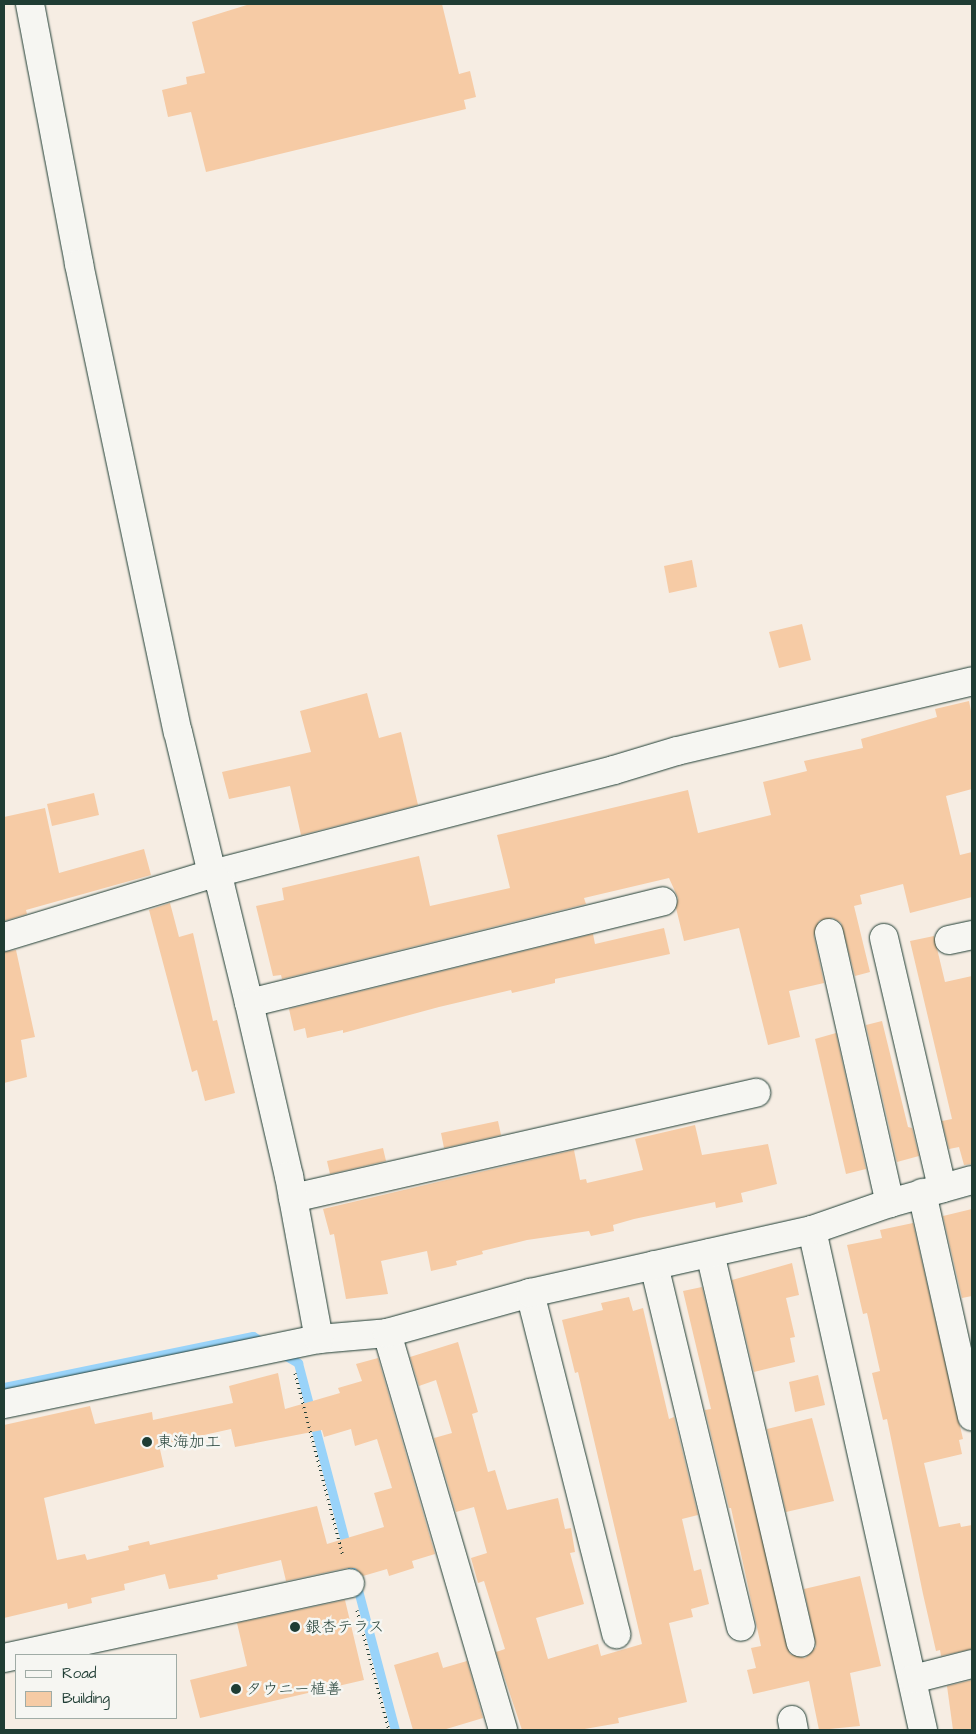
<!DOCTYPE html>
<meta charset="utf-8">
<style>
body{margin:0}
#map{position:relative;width:976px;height:1734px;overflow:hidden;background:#f6ede3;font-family:"Architects Daughter","Klee One",sans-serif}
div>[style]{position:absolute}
.stream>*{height:9px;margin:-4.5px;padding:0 4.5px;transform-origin:4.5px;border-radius:4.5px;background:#99d3f9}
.building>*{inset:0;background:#f6cba5}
.path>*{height:3px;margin-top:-1.5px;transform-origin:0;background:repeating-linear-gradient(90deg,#1f3d34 0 1px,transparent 0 5px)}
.roads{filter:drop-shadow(0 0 1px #1f3d34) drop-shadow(0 0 1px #1f3d34)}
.minor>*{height:28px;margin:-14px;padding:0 14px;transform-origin:14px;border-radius:14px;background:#f6f6f2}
.tertiary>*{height:28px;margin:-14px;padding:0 14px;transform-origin:14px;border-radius:14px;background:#f6f6f2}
.dots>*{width:14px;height:14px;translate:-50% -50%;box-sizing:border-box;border:2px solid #f6f6f2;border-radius:50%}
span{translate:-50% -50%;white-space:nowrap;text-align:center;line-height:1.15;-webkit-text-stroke:5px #f6f6f2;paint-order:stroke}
.poi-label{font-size:16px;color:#1f3d34}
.left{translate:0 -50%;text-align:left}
.frame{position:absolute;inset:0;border:5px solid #1f3d34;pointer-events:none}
.legend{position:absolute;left:15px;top:1654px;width:162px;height:65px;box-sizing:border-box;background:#f6f6f2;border:1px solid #a0aca6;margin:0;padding:6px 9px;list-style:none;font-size:15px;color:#1f3d34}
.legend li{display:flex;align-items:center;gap:10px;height:25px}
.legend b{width:25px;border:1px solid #a0aca6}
</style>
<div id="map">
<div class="stream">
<i style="left:281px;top:1353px;width:20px;rotate:30deg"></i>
<i style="left:298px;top:1363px;width:380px;rotate:75.2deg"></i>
<i style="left:4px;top:1387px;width:254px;rotate:-11.6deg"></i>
<i style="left:253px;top:1336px;width:14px;rotate:34deg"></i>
</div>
<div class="building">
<i style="clip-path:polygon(250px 4px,442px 4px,459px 74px,470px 71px,476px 97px,464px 100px,466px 109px,206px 172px,191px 112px,168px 117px,162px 90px,187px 84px,186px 77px,205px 73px,192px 22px)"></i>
<i style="clip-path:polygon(692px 560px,697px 587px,669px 593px,664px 566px)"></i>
<i style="clip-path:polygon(802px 624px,811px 660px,779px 668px,769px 632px)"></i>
<i style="clip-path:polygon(367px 693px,379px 738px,401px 732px,418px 805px,301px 835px,290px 786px,229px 799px,222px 772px,311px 752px,300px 711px)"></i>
<i style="clip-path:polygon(969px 701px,972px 716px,972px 789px,946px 796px,960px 855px,972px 852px,972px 897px,910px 913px,903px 884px,860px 895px,862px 904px,854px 906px,870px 972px,855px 976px,841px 923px,833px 918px,819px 921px,814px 936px,824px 983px,789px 991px,800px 1037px,768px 1045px,739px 928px,684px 941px,676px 908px,678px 898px,669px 878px,584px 898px,586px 904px,282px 979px,281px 975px,273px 976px,256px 906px,284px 900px,282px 888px,419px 856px,430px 906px,510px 888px,497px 835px,688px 790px,698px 833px,771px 815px,763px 782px,807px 771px,804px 761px,863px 748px,861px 739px,937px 717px,935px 709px)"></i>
<i style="clip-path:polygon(94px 793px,99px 815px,52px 826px,47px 804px)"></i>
<i style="clip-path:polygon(45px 808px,59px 873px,144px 849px,151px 875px,26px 910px,27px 914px,4px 921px,4px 817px)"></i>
<i style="clip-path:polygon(170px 903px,179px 937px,193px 933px,213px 1021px,217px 1020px,235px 1093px,205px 1101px,197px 1070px,192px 1072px,149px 910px)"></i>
<i style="clip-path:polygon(664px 928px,670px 954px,555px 979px,555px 983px,512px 993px,511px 990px,439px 1007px,343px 1033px,343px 1030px,307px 1038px,305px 1028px,294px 1031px,289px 1009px,593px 934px,595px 944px)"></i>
<i style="clip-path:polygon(934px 936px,945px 982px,972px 976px,972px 1164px,964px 1165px,959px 1147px,949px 1149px,942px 1121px,952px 1119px,910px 941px)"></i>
<i style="clip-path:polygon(16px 950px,35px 1037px,21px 1040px,27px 1077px,4px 1083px,4px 952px)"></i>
<i style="clip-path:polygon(882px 1021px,908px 1127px,912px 1128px,919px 1156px,897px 1162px,866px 1025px)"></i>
<i style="clip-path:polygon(836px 1033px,866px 1169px,846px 1174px,815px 1039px)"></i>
<i style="clip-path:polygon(498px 1121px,501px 1135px,444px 1148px,441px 1133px)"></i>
<i style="clip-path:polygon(695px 1125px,702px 1155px,768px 1144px,777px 1184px,741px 1193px,743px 1202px,716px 1208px,715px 1202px,634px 1219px,613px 1225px,614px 1231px,591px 1236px,589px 1231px,527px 1240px,482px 1251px,483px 1254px,456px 1261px,457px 1265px,431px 1271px,427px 1251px,381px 1261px,388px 1294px,346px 1299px,334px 1234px,330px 1235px,323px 1209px,574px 1150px,580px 1180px,586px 1179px,587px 1183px,643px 1170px,635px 1139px)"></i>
<i style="clip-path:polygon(383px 1148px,386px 1161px,330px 1174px,327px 1161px)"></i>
<i style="clip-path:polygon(972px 1209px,972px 1296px,962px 1298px,943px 1216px)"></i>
<i style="clip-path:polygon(913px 1223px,963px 1439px,959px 1440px,962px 1454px,924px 1463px,939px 1527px,960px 1523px,961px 1527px,972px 1525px,972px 1649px,941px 1656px,940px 1650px,936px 1651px,923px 1594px,887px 1419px,883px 1420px,872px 1373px,880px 1371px,867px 1313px,863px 1314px,847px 1245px,882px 1238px,880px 1230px)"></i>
<i style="clip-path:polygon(792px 1263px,799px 1295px,786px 1298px,795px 1337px,790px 1338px,795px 1362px,754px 1372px,732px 1280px)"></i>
<i style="clip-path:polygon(702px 1287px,790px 1654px,805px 1658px,816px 1647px,804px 1589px,860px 1576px,881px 1666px,850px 1673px,860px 1726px,819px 1730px,809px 1681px,753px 1694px,747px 1670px,756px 1668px,751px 1648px,761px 1646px,731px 1508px,729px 1508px,705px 1410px,711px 1409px,683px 1291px)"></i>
<i style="clip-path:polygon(629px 1297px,633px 1311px,643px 1308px,669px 1419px,674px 1417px,698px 1515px,682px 1519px,694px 1571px,701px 1569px,709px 1604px,691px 1609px,693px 1617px,669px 1623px,687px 1702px,618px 1718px,619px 1723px,579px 1730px,522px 1730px,496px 1652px,505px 1649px,484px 1581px,478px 1583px,471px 1558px,487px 1553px,474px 1507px,456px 1512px,434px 1438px,452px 1433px,436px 1380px,419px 1386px,410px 1357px,458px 1342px,478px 1412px,472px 1414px,488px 1472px,495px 1470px,507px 1510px,558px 1498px,565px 1529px,571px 1528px,575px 1552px,570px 1553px,584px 1604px,536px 1618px,548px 1659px,598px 1644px,601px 1656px,642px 1644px,578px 1372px,575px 1373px,562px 1320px,603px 1310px,601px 1303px)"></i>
<i style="clip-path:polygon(evenodd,378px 1358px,435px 1554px,412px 1561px,414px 1568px,389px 1576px,387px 1569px,363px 1576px,355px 1568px,347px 1568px,286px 1581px,281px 1560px,217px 1575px,218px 1579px,169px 1589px,165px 1574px,124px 1584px,125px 1590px,91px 1598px,92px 1603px,68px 1609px,67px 1603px,4px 1618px,4px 1425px,90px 1406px,95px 1424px,152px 1412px,153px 1420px,233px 1403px,229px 1386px,278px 1373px,285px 1409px,340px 1393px,338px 1388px,362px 1381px,356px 1364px,378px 1358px,231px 1429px,235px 1447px,322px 1430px,324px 1437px,351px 1429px,355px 1446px,377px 1439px,392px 1488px,374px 1493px,384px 1527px,327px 1544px,317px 1506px,150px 1545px,149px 1541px,128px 1546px,129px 1550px,87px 1560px,85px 1554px,57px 1560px,44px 1498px,164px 1467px,159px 1445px,231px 1429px)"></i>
<i style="clip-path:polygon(818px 1375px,825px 1405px,795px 1412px,789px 1382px)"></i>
<i style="clip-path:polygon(812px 1418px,834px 1501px,786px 1512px,767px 1429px)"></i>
<i style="clip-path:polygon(345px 1600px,364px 1680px,200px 1718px,190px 1680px,247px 1666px,237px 1623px)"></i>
<i style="clip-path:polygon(438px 1652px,443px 1668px,467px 1661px,483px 1718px,443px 1730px,413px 1730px,394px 1665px)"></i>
<i style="clip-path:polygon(972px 1680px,972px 1730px,953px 1730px,947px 1686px)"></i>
</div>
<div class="path">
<i style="left:295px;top:1373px;width:189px;rotate:75.3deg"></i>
<i style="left:357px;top:1610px;width:124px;rotate:75.1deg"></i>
</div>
<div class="roads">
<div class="minor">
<i style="left:829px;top:933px;width:277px;rotate:77.3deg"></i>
<i style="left:4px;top:937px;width:217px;rotate:-16.9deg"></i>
<i style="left:212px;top:874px;width:415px;rotate:-14.5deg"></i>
<i style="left:614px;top:770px;width:66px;rotate:-16.8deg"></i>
<i style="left:677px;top:751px;width:303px;rotate:-13.3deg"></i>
<i style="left:884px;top:938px;width:257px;rotate:76.9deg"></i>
<i style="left:949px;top:940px;width:24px;rotate:-12deg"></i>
<i style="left:249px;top:1003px;width:426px;rotate:-13.8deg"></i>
<i style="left:922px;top:1193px;width:229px;rotate:77.4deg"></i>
<i style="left:293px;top:1198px;width:475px;rotate:-12.8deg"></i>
<i style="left:812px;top:1230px;width:512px;rotate:77.48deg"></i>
<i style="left:710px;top:1253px;width:400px;rotate:76.9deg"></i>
<i style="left:654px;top:1265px;width:372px;rotate:76.5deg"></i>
<i style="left:530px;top:1293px;width:352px;rotate:75.8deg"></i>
<i style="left:387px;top:1333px;width:414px;rotate:73.7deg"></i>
<i style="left:4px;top:1404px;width:322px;rotate:-11.7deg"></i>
<i style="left:319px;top:1339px;width:68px;rotate:-5deg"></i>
<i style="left:387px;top:1333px;width:148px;rotate:-15.6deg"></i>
<i style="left:530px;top:1293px;width:289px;rotate:-12.6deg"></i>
<i style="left:812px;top:1230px;width:83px;rotate:-19.1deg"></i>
<i style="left:890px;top:1203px;width:85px;rotate:-15.7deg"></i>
<i style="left:4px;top:1658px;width:354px;rotate:-12.2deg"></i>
<i style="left:913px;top:1679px;width:61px;rotate:-14.3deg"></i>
<i style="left:792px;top:1720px;width:10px;rotate:79deg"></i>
</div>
<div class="tertiary">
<i style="left:30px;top:4px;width:265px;rotate:79.3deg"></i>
<i style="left:79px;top:264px;width:478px;rotate:78.1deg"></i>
<i style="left:178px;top:732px;width:146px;rotate:76.5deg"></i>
<i style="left:212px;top:874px;width:13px;rotate:51deg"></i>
<i style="left:220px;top:884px;width:122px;rotate:76.3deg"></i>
<i style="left:249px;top:1003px;width:178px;rotate:77deg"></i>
<i style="left:289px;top:1176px;width:166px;rotate:79.6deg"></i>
</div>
</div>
<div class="dots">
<i style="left:147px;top:1442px;background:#1f3d34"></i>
<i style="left:295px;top:1627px;background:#1f3d34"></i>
<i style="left:236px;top:1689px;background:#1f3d34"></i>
</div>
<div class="poi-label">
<span class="left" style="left:157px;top:1442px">東海加工</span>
<span class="left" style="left:305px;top:1627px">銀杏テラス</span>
<span class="left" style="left:246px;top:1689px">タウニー植善</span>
</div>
<div class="frame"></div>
<ul class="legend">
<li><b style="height:6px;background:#f6f6f2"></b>Road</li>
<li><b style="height:14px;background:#f6cba5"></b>Building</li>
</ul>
</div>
